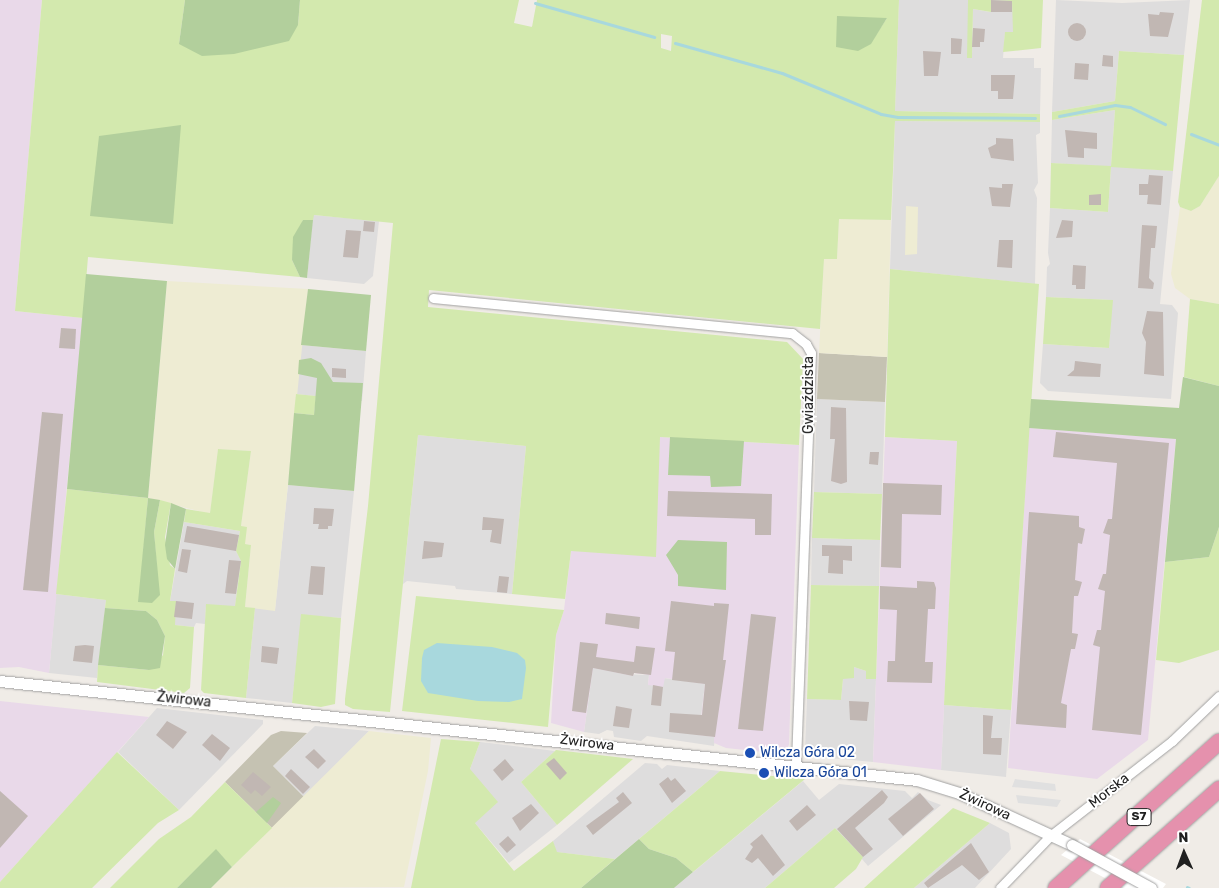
<!DOCTYPE html>
<meta charset="utf-8">
<style>
body{margin:0}
#map{position:relative;width:1219px;height:888px;overflow:hidden;background:#f0ece7;font-family:Rubik,sans-serif}
div>[style]{position:absolute}
.residential>*{inset:0;background:#dedddd}
.industrial>*{inset:0;background:#e9d9e9}
.construction>*{inset:0;background:#c5c2b2}
.farmland>*{inset:0;background:#eeecd3}
.grass>*{inset:0;background:#d3e9ae}
.forest>*{inset:0;background:#b2cf9c}
.parking>*{inset:0;background:#e0e0e0}
.water>*{inset:0;background:#a8d8dd}
.pier>*{inset:0;background:#fff}
.stream>*{height:3px;margin:-1.5px;padding:0 1.5px;transform-origin:1.5px;border-radius:1.5px;background:#a8d8dd}
.building>*{inset:0;background:#c1b7b3}
.round{border-radius:50%}
.roads{filter:drop-shadow(0 0 1px #a1a1a1) drop-shadow(0 0 1px #a1a1a1)}
.minor>*{height:9px;margin:-4.5px;padding:0 4.5px;transform-origin:4.5px;border-radius:4.5px;background:#fff}
.tertiary>*{height:11px;margin:-5.5px;padding:0 5.5px;transform-origin:5.5px;border-radius:5.5px;background:#fff}
.motorway>*{height:16px;margin:-8px;padding:0 8px;transform-origin:8px;border-radius:8px;background:#e591ad}
.bridges{filter:drop-shadow(0 0 1px #a1a1a1) drop-shadow(0 0 1px #a1a1a1)}
.tertiary-bridge>*{height:11px;margin:-5.5px;padding:0 5.5px;transform-origin:5.5px;border-radius:5.5px;background:#fff}
.dots>*{width:14px;height:14px;translate:-50% -50%;box-sizing:border-box;border:2px solid #fff;border-radius:50%}
span{translate:-50% -50%;white-space:nowrap;text-align:center;line-height:1.15;-webkit-text-stroke:4px #fff;paint-order:stroke}
.shield-label span{padding:1px 4px;background:#fff;border:1px solid;border-radius:4px;-webkit-text-stroke-width:0}
.shield-label{font-size:12px;color:#202020;font-weight:700}
.street-label{font-size:14px;color:#202020}
.transit-label{font-size:14px;color:#164399}
.left{translate:0 -50%;text-align:left}
.north{position:absolute;left:1159px;top:828px;width:50px;height:50px;-webkit-text-stroke:4px #fff;paint-order:stroke;rotate:358deg;font-size:14px;font-weight:700;line-height:20px;text-align:center;color:#202020}
.north::after{content:'';display:block;margin:auto;width:18px;height:22px;background:#202020;clip-path:polygon(50% 0,100% 100%,50% 72%,0 100%)}
</style>
<div id="map">
<div class="residential">
<i style="clip-path:polygon(899px 0,968px 0,968px 58px,972px 57px,973px 9px,990px 12px,991px 0,1013px 1px,1013px 32px,1005px 33px,1003px 58px,1034px 58px,1034px 68px,1041px 68px,1040px 114px,895px 111px)"></i>
<i style="clip-path:polygon(1056px 0,1122px 3px,1190px 0,1184px 55px,1119px 51px,1115px 101px,1052px 112px)"></i>
<i style="clip-path:polygon(1115px 110px,1111px 166px,1173px 171px,1160px 304px,1172px 305px,1178px 313px,1171px 399px,1048px 391px,1040px 383px,1043px 344px,1109px 348px,1112px 300px,1046px 297px,1047px 267px,1050px 264px,1048px 253px,1050px 208px,1108px 212px,1111px 167px,1051px 163px,1052px 120px)"></i>
<i style="clip-path:polygon(895px 121px,1040px 122px,1040px 133px,1036px 135px,1038px 183px,1034px 190px,1037px 198px,1035px 284px,890px 269px)"></i>
<i style="clip-path:polygon(313px 215px,379px 221px,373px 276px,364px 284px,307px 278px)"></i>
<i style="clip-path:polygon(301px 345px,366px 351px,362px 401px,296px 394px)"></i>
<i style="clip-path:polygon(817px 399px,885px 402px,882px 494px,814px 492px)"></i>
<i style="clip-path:polygon(418px 435px,526px 446px,512px 594px,456px 589px,455px 586px,407px 581px,403px 584px)"></i>
<i style="clip-path:polygon(288px 485px,354px 491px,341px 618px,302px 615px,292px 703px,246px 698px,255px 608px,275px 610px)"></i>
<i style="clip-path:polygon(184px 522px,240px 531px,236px 551px,241px 561px,235px 607px,206px 605px,205px 624px,196px 623px,194px 627px,175px 625px,170px 601px)"></i>
<i style="clip-path:polygon(812px 538px,880px 540px,879px 586px,811px 585px)"></i>
<i style="clip-path:polygon(56px 594px,106px 600px,97px 678px,49px 673px)"></i>
<i style="clip-path:polygon(593px 667px,623px 674px,649px 675px,648px 685px,664px 678px,705px 684px,699px 735px,715px 737px,714px 746px,647px 736px,641px 741px,614px 737px,613px 731px,607px 730px,599px 734px,584px 732px)"></i>
<i style="clip-path:polygon(854px 667px,866px 671px,866px 679px,876px 679px,873px 762px,809px 756px,805px 749px,807px 699px,841px 700px,843px 679px)"></i>
<i style="clip-path:polygon(944px 705px,1011px 710px,1006px 777px,941px 770px)"></i>
<i style="clip-path:polygon(157px 708px,263px 720px,263px 724px,179px 810px,118px 752px)"></i>
<i style="clip-path:polygon(315px 726px,369px 731px,304px 797px,273px 766px)"></i>
<i style="clip-path:polygon(480px 742px,555px 751px,521px 782px,557px 825px,509px 863px,475px 823px,470px 769px)"></i>
<i style="clip-path:polygon(645px 763px,657px 764px,662px 769px,667px 765px,720px 771px,615px 859px,556px 852px,553px 841px)"></i>
<i style="clip-path:polygon(803px 781px,819px 800px,839px 784px,905px 791px,912px 798px,918px 792px,928px 800px,941px 805px,868px 866px,835px 828px,765px 888px,674px 888px)"></i>
<i style="clip-path:polygon(990px 823px,1009px 833px,1011px 849px,975px 888px,914px 888px)"></i>
</div>
<div class="industrial">
<i style="clip-path:polygon(0 0,42px 0,15px 311px,83px 318px,49px 673px,19px 667px,0 668px)"></i>
<i style="clip-path:polygon(1029px 428px,1176px 438px,1148px 740px,1097px 779px,1008px 768px)"></i>
<i style="clip-path:polygon(660px 437px,799px 445px,789px 745px,783px 754px,726px 748px,714px 743px,714px 737px,699px 735px,705px 684px,665px 678px,663px 687px,648px 685px,649px 675px,634px 673px,633px 676px,593px 668px,584px 732px,551px 723px,556px 635px,564px 610px,571px 551px)"></i>
<i style="clip-path:polygon(885px 437px,957px 441px,941px 770px,873px 762px)"></i>
<i style="clip-path:polygon(0 701px,149px 717px,0 882px)"></i>
</div>
<div class="construction">
<i style="clip-path:polygon(819px 353px,887px 357px,885px 402px,817px 399px)"></i>
<i style="clip-path:polygon(281px 731px,307px 733px,273px 766px,304px 797px,272px 828px,225px 782px,271px 735px)"></i>
</div>
<div class="farmland">
<i style="clip-path:polygon(1219px 176px,1219px 304px,1190px 299px,1175px 288px,1171px 274px,1180px 207px,1191px 211px,1200px 206px)"></i>
<i style="clip-path:polygon(906px 206px,918px 207px,917px 254px,905px 255px)"></i>
<i style="clip-path:polygon(839px 218px,891px 220px,887px 357px,819px 353px,824px 258px,837px 258px)"></i>
<i style="clip-path:polygon(167px 281px,308px 289px,275px 611px,245px 607px,251px 545px,245px 544px,241px 526px,251px 451px,218px 449px,210px 514px,148px 498px)"></i>
<i style="clip-path:polygon(369px 731px,431px 738px,428px 771px,404px 887px,211px 888px)"></i>
</div>
<div class="grass">
<i style="clip-path:polygon(evenodd,42px 0,185px 0,179px 44px,298px 25px,300px 0,519px 0,514px 23px,532px 27px,537px 0,899px 0,895px 111px,1040px 114px,1040px 122px,895px 121px,891px 220px,839px 219px,837px 259px,824px 259px,820px 329px,429px 290px,428px 307px,787px 342px,803px 359px,799px 445px,660px 437px,656px 557px,571px 551px,565px 599px,512px 594px,526px 446px,418px 435px,390px 712px,353px 709px,345px 705px,345px 699px,368px 506px,393px 223px,314px 215px,313px 220px,303px 220px,292px 260px,300px 277px,88px 257px,83px 318px,15px 311px,42px 0,887px 18px,874px 38px,836px 46px,887px 18px,42px 0,661px 34px,672px 36px,671px 51px,661px 48px,661px 34px)"></i>
<i style="clip-path:polygon(968px 0,1043px 0,1041px 48px,1003px 52px,1005px 32px,1013px 32px,1012px 1px,991px 0,991px 12px,973px 9px,972px 58px,967px 58px)"></i>
<i style="clip-path:polygon(1202px 0,1219px 0,1219px 176px,1200px 206px,1191px 211px,1180px 207px,1178px 202px)"></i>
<i style="clip-path:polygon(1119px 51px,1184px 55px,1173px 171px,1111px 167px,1108px 212px,1050px 208px,1051px 163px,1111px 166px,1115px 110px,1052px 120px,1052px 112px,1115px 101px)"></i>
<i style="clip-path:polygon(890px 269px,1039px 284px,1011px 710px,944px 705px,957px 441px,885px 437px)"></i>
<i style="clip-path:polygon(1046px 297px,1113px 300px,1109px 348px,1043px 344px)"></i>
<i style="clip-path:polygon(1190px 299px,1219px 304px,1219px 386px,1184px 377px)"></i>
<i style="clip-path:polygon(296px 394px,316px 396px,314px 415px,294px 413px)"></i>
<i style="clip-path:polygon(218px 449px,251px 451px,241px 526px,247px 527px,245px 544px,251px 545px,245px 607px,255px 608px,246px 698px,204px 693px,201px 690px,206px 604px,235px 606px,241px 561px,236px 551px,240px 531px,184px 522px,186px 509px,210px 513px)"></i>
<i style="clip-path:polygon(67px 489px,148px 498px,139px 602px,157px 570px,154px 532px,160px 500px,171px 503px,165px 537px,170px 565px,175px 569px,170px 601px,176px 601px,175px 625px,194px 627px,190px 688px,184px 693px,97px 682px,98px 665px,149px 670px,163px 655px,165px 636px,157px 620px,146px 611px,105px 608px,106px 600px,56px 594px)"></i>
<i style="clip-path:polygon(814px 492px,882px 494px,880px 540px,812px 538px)"></i>
<i style="clip-path:polygon(1219px 527px,1219px 650px,1179px 663px,1156px 660px,1165px 562px,1209px 557px)"></i>
<i style="clip-path:polygon(811px 585px,879px 586px,876px 679px,866px 679px,866px 671px,854px 667px,854px 678px,843px 679px,841px 700px,807px 699px)"></i>
<i style="clip-path:polygon(416px 596px,564px 610px,556px 635px,548px 727px,402px 711px)"></i>
<i style="clip-path:polygon(301px 614px,341px 618px,335px 704px,321px 707px,292px 703px)"></i>
<i style="clip-path:polygon(441px 739px,480px 742px,470px 769px,498px 802px,475px 823px,514px 871px,553px 841px,557px 852px,615px 859px,581px 888px,411px 888px)"></i>
<i style="clip-path:polygon(556px 750px,633px 759px,557px 825px,521px 782px)"></i>
<i style="clip-path:polygon(117px 752px,179px 810px,158px 823px,92px 888px,0 888px,0 882px)"></i>
<i style="clip-path:polygon(720px 771px,805px 779px,693px 872px,676px 858px,649px 849px,639px 839px)"></i>
<i style="clip-path:polygon(225px 782px,272px 828px,232px 867px,216px 850px,177px 888px,110px 888px,159px 839px,191px 817px)"></i>
<i style="clip-path:polygon(953px 808px,990px 823px,914px 888px,864px 888px)"></i>
<i style="clip-path:polygon(835px 828px,863px 857px,856px 869px,834px 888px,765px 888px)"></i>
</div>
<div class="forest">
<i style="clip-path:polygon(185px 0,300px 0,298px 25px,289px 41px,234px 54px,202px 56px,179px 44px)"></i>
<i style="clip-path:polygon(837px 16px,887px 18px,871px 44px,858px 51px,836px 47px)"></i>
<i style="clip-path:polygon(181px 125px,173px 224px,90px 216px,99px 136px)"></i>
<i style="clip-path:polygon(303px 220px,313px 220px,307px 278px,300px 277px,292px 260px,293px 237px)"></i>
<i style="clip-path:polygon(86px 274px,167px 281px,148px 498px,160px 500px,154px 532px,160px 595px,152px 603px,138px 602px,148px 498px,67px 489px)"></i>
<i style="clip-path:polygon(308px 289px,371px 295px,366px 351px,301px 345px)"></i>
<i style="clip-path:polygon(311px 358px,321px 363px,333px 382px,363px 383px,354px 491px,288px 485px,294px 413px,314px 415px,317px 378px,298px 374px,299px 360px)"></i>
<i style="clip-path:polygon(1183px 377px,1219px 386px,1219px 527px,1209px 557px,1165px 562px,1176px 439px,1029px 428px,1031px 399px,1179px 408px)"></i>
<i style="clip-path:polygon(670px 437px,744px 441px,741px 486px,711px 487px,710px 476px,668px 475px)"></i>
<i style="clip-path:polygon(171px 503px,186px 509px,175px 569px,167px 559px,165px 545px)"></i>
<i style="clip-path:polygon(678px 540px,727px 542px,726px 590px,678px 586px,678px 575px,666px 555px)"></i>
<i style="clip-path:polygon(105px 608px,146px 611px,157px 620px,165px 636px,160px 668px,149px 670px,98px 665px)"></i>
<i style="clip-path:polygon(273px 797px,281px 803px,267px 823px,256px 812px)"></i>
<i style="clip-path:polygon(639px 839px,649px 849px,676px 858px,693px 872px,674px 888px,581px 888px)"></i>
<i style="clip-path:polygon(216px 849px,232px 867px,211px 888px,177px 888px)"></i>
</div>
<div class="parking">
<i style="clip-path:polygon(1015px 779px,1055px 784px,1056px 791px,1012px 787px)"></i>
<i style="clip-path:polygon(1016px 795px,1061px 800px,1057px 807px,1018px 803px)"></i>
</div>
<div class="water">
<i style="clip-path:polygon(437px 643px,492px 647px,517px 653px,525px 660px,526px 668px,522px 699px,509px 702px,478px 701px,428px 693px,421px 681px,422px 658px,424px 650px)"></i>
</div>
<div class="pier">
<i style="clip-path:polygon(1080px 839px,1166px 884px,1163px 888px,1124px 888px,1061px 855px)"></i>
</div>
<div class="stream">
<i style="left:535px;top:3px;width:124px;rotate:15.9deg"></i>
<i style="left:675px;top:43px;width:111px;rotate:15.7deg"></i>
<i style="left:782px;top:73px;width:107px;rotate:22.5deg"></i>
<i style="left:881px;top:114px;width:17px;rotate:10deg"></i>
<i style="left:898px;top:117px;width:137px;rotate:0.4deg"></i>
<i style="left:1059px;top:116px;width:57px;rotate:-11.1deg"></i>
<i style="left:1115px;top:105px;width:15px;rotate:8deg"></i>
<i style="left:1130px;top:107px;width:39px;rotate:26deg"></i>
<i style="left:1191px;top:134px;width:30px;rotate:21deg"></i>
<i style="left:1187px;top:887px;width:2px;rotate:27deg"></i>
</div>
<div class="building">
<i style="clip-path:polygon(991px 0,1012px 1px,1012px 12px,991px 12px)"></i>
<i style="clip-path:polygon(1160px 12px,1174px 13px,1168px 37px,1150px 36px,1148px 14px,1159px 15px)"></i>
<i class="round" style="left:1068px;top:23px;width:18px;height:18px"></i>
<i style="clip-path:polygon(973px 28px,985px 29px,984px 42px,980px 42px,980px 47px,972px 47px)"></i>
<i style="clip-path:polygon(951px 38px,962px 39px,961px 54px,951px 54px)"></i>
<i style="clip-path:polygon(923px 51px,941px 52px,938px 76px,924px 76px)"></i>
<i style="clip-path:polygon(1103px 55px,1113px 56px,1113px 67px,1102px 66px)"></i>
<i style="clip-path:polygon(1075px 63px,1089px 64px,1088px 80px,1074px 79px)"></i>
<i style="clip-path:polygon(991px 75px,1015px 75px,1013px 99px,998px 99px,998px 91px,991px 91px)"></i>
<i style="clip-path:polygon(1065px 130px,1097px 133px,1097px 149px,1084px 148px,1084px 158px,1068px 157px)"></i>
<i style="clip-path:polygon(996px 138px,1013px 139px,1014px 161px,991px 158px,988px 148px,996px 144px)"></i>
<i style="clip-path:polygon(1149px 175px,1163px 176px,1161px 205px,1147px 204px,1148px 195px,1139px 195px,1139px 184px,1148px 184px)"></i>
<i style="clip-path:polygon(1002px 184px,1013px 184px,1010px 207px,992px 206px,989px 187px,1002px 188px)"></i>
<i style="clip-path:polygon(1101px 194px,1101px 205px,1089px 205px,1089px 195px)"></i>
<i style="clip-path:polygon(1062px 220px,1073px 221px,1072px 237px,1056px 238px)"></i>
<i style="clip-path:polygon(364px 221px,375px 222px,374px 232px,363px 231px)"></i>
<i style="clip-path:polygon(1142px 225px,1157px 226px,1155px 248px,1151px 248px,1149px 278px,1154px 283px,1153px 289px,1138px 288px)"></i>
<i style="clip-path:polygon(346px 230px,361px 231px,358px 258px,343px 257px)"></i>
<i style="clip-path:polygon(999px 240px,1013px 240px,1012px 268px,997px 267px)"></i>
<i style="clip-path:polygon(1073px 265px,1086px 266px,1085px 289px,1076px 289px,1076px 285px,1072px 285px)"></i>
<i style="clip-path:polygon(1147px 311px,1163px 312px,1164px 376px,1144px 374px,1146px 342px,1142px 333px)"></i>
<i style="clip-path:polygon(61px 328px,76px 329px,75px 349px,59px 348px)"></i>
<i style="clip-path:polygon(1075px 361px,1101px 364px,1100px 377px,1067px 376px,1074px 370px)"></i>
<i style="clip-path:polygon(332px 368px,346px 369px,346px 378px,332px 377px)"></i>
<i style="clip-path:polygon(831px 407px,846px 408px,847px 482px,841px 484px,831px 481px,835px 439px,830px 439px)"></i>
<i style="clip-path:polygon(42px 412px,63px 414px,48px 592px,23px 590px)"></i>
<i style="clip-path:polygon(1056px 432px,1169px 443px,1141px 735px,1092px 730px,1100px 647px,1093px 645px,1097px 630px,1101px 630px,1105px 591px,1098px 589px,1103px 574px,1106px 574px,1110px 535px,1103px 533px,1108px 519px,1112px 519px,1117px 463px,1053px 457px)"></i>
<i style="clip-path:polygon(870px 452px,879px 452px,878px 465px,869px 464px)"></i>
<i style="clip-path:polygon(883px 483px,942px 485px,941px 515px,902px 514px,901px 568px,881px 567px)"></i>
<i style="clip-path:polygon(668px 491px,772px 494px,771px 535px,755px 535px,755px 519px,667px 516px)"></i>
<i style="clip-path:polygon(314px 508px,334px 509px,332px 526px,328px 526px,328px 529px,318px 529px,319px 524px,313px 524px)"></i>
<i style="clip-path:polygon(1029px 512px,1079px 516px,1079px 527px,1085px 529px,1082px 544px,1078px 543px,1075px 580px,1082px 582px,1078px 596px,1074px 596px,1072px 633px,1078px 634px,1075px 649px,1071px 649px,1061px 703px,1067px 705px,1066px 728px,1016px 724px)"></i>
<i style="clip-path:polygon(483px 517px,504px 519px,501px 544px,490px 542px,492px 530px,482px 530px)"></i>
<i style="clip-path:polygon(187px 526px,239px 535px,236px 551px,184px 542px)"></i>
<i style="clip-path:polygon(424px 541px,444px 543px,442px 557px,422px 559px)"></i>
<i style="clip-path:polygon(822px 545px,852px 546px,852px 561px,843px 560px,843px 574px,828px 573px,829px 556px,822px 556px)"></i>
<i style="clip-path:polygon(182px 549px,191px 550px,187px 573px,178px 571px)"></i>
<i style="clip-path:polygon(229px 560px,241px 561px,236px 594px,225px 593px)"></i>
<i style="clip-path:polygon(311px 566px,325px 567px,323px 595px,308px 594px)"></i>
<i style="clip-path:polygon(499px 576px,509px 577px,507px 593px,497px 592px)"></i>
<i style="clip-path:polygon(917px 581px,934px 582px,936px 588px,935px 609px,928px 609px,925px 662px,933px 662px,932px 683px,887px 682px,888px 661px,895px 661px,897px 610px,880px 609px,880px 586px,917px 588px)"></i>
<i style="clip-path:polygon(176px 601px,194px 603px,192px 619px,174px 617px)"></i>
<i style="clip-path:polygon(671px 601px,714px 606px,714px 603px,729px 604px,723px 660px,726px 660px,715px 737px,669px 732px,670px 713px,702px 715px,705px 684px,672px 680px,675px 652px,665px 651px)"></i>
<i style="clip-path:polygon(606px 613px,640px 617px,639px 629px,605px 624px)"></i>
<i style="clip-path:polygon(751px 614px,776px 617px,763px 731px,738px 729px)"></i>
<i style="clip-path:polygon(580px 642px,598px 644px,596px 657px,634px 662px,636px 646px,655px 648px,651px 675px,634px 673px,633px 676px,593px 668px,586px 713px,572px 711px)"></i>
<i style="clip-path:polygon(85px 645px,94px 646px,92px 663px,73px 661px,75px 646px)"></i>
<i style="clip-path:polygon(262px 646px,279px 648px,277px 664px,261px 662px)"></i>
<i style="clip-path:polygon(653px 685px,663px 687px,661px 706px,651px 705px)"></i>
<i style="clip-path:polygon(849px 701px,869px 702px,867px 721px,850px 720px)"></i>
<i style="clip-path:polygon(616px 706px,632px 709px,629px 728px,613px 726px)"></i>
<i style="clip-path:polygon(983px 715px,993px 716px,991px 738px,1002px 738px,1001px 755px,983px 754px)"></i>
<i style="clip-path:polygon(167px 721px,187px 732px,173px 749px,156px 735px)"></i>
<i style="clip-path:polygon(212px 734px,230px 748px,220px 761px,202px 745px)"></i>
<i style="clip-path:polygon(314px 749px,326px 761px,318px 769px,305px 757px)"></i>
<i style="clip-path:polygon(554px 758px,567px 773px,560px 780px,546px 764px)"></i>
<i style="clip-path:polygon(505px 759px,514px 770px,502px 781px,493px 770px)"></i>
<i style="clip-path:polygon(291px 769px,310px 787px,303px 794px,285px 776px)"></i>
<i style="clip-path:polygon(253px 772px,271px 787px,262px 796px,255px 790px,251px 794px,241px 785px)"></i>
<i style="clip-path:polygon(668px 777px,671px 781px,675px 778px,686px 791px,672px 803px,659px 784px)"></i>
<i style="clip-path:polygon(882px 790px,888px 797px,884px 803px,855px 828px,873px 849px,863px 857px,837px 829px)"></i>
<i style="clip-path:polygon(0 791px,28px 816px,0 848px)"></i>
<i style="clip-path:polygon(623px 792px,632px 803px,593px 835px,586px 826px,619px 802px,616px 798px)"></i>
<i style="clip-path:polygon(920px 793px,934px 809px,903px 836px,888px 819px)"></i>
<i style="clip-path:polygon(531px 804px,539px 813px,520px 831px,512px 818px)"></i>
<i style="clip-path:polygon(807px 805px,816px 815px,797px 831px,789px 821px)"></i>
<i style="clip-path:polygon(762px 834px,785px 865px,773px 876px,758px 858px,752px 863px,745px 859px,753px 847px,750px 844px)"></i>
<i style="clip-path:polygon(508px 836px,516px 845px,507px 853px,499px 844px)"></i>
<i style="clip-path:polygon(971px 843px,989px 872px,979px 880px,962px 865px,928px 888px,924px 883px)"></i>
</div>
<div class="roads">
<div class="minor">
<i style="left:433px;top:298px;width:361px;rotate:5.6deg"></i>
<i style="left:792px;top:333px;width:18px;rotate:38deg"></i>
<i style="left:806px;top:344px;width:10px;rotate:61deg"></i>
<i style="left:811px;top:353px;width:413px;rotate:92.1deg"></i>
<i style="left:1000px;top:888px;width:72px;rotate:-46.1deg"></i>
<i style="left:1050px;top:836px;width:155px;rotate:-37.9deg"></i>
<i style="left:1172px;top:741px;width:65px;rotate:-43.8deg"></i>
</div>
<div class="tertiary">
<i style="left:0;top:681px;width:922px;rotate:6.16deg"></i>
<i style="left:917px;top:780px;width:44px;rotate:17.2deg"></i>
<i style="left:959px;top:793px;width:124px;rotate:24.7deg"></i>
</div>
<div class="motorway">
<i style="left:1056px;top:888px;width:219px;rotate:-41.9deg"></i>
<i style="left:1108px;top:888px;width:149px;rotate:-41.7deg"></i>
</div>
</div>
<div class="bridges">
<div class="tertiary-bridge">
<i style="left:1072px;top:845px;width:90px;rotate:28.6deg"></i>
</div>
</div>
<div class="dots">
<i style="left:750px;top:753px;background:#1a4fb4"></i>
<i style="left:764px;top:773px;background:#1a4fb4"></i>
</div>
<div class="shield-label">
<span style="left:1139px;top:817px">S7</span>
</div>
<div class="street-label">
<span style="left:809px;top:395px;rotate:-90deg">Gwiaździsta</span>
<span style="left:184px;top:700px;rotate:6deg">Żwirowa</span>
<span style="left:587px;top:743px;rotate:7deg">Żwirowa</span>
<span style="left:1109px;top:791px;rotate:-38deg">Morska</span>
<span style="left:985px;top:805px;rotate:25deg">Żwirowa</span>
</div>
<div class="transit-label">
<span class="left" style="left:760px;top:753px">Wilcza Góra 02</span>
<span class="left" style="left:774px;top:773px">Wilcza Góra 01</span>
</div>
<div class="north">N</div>
</div>
